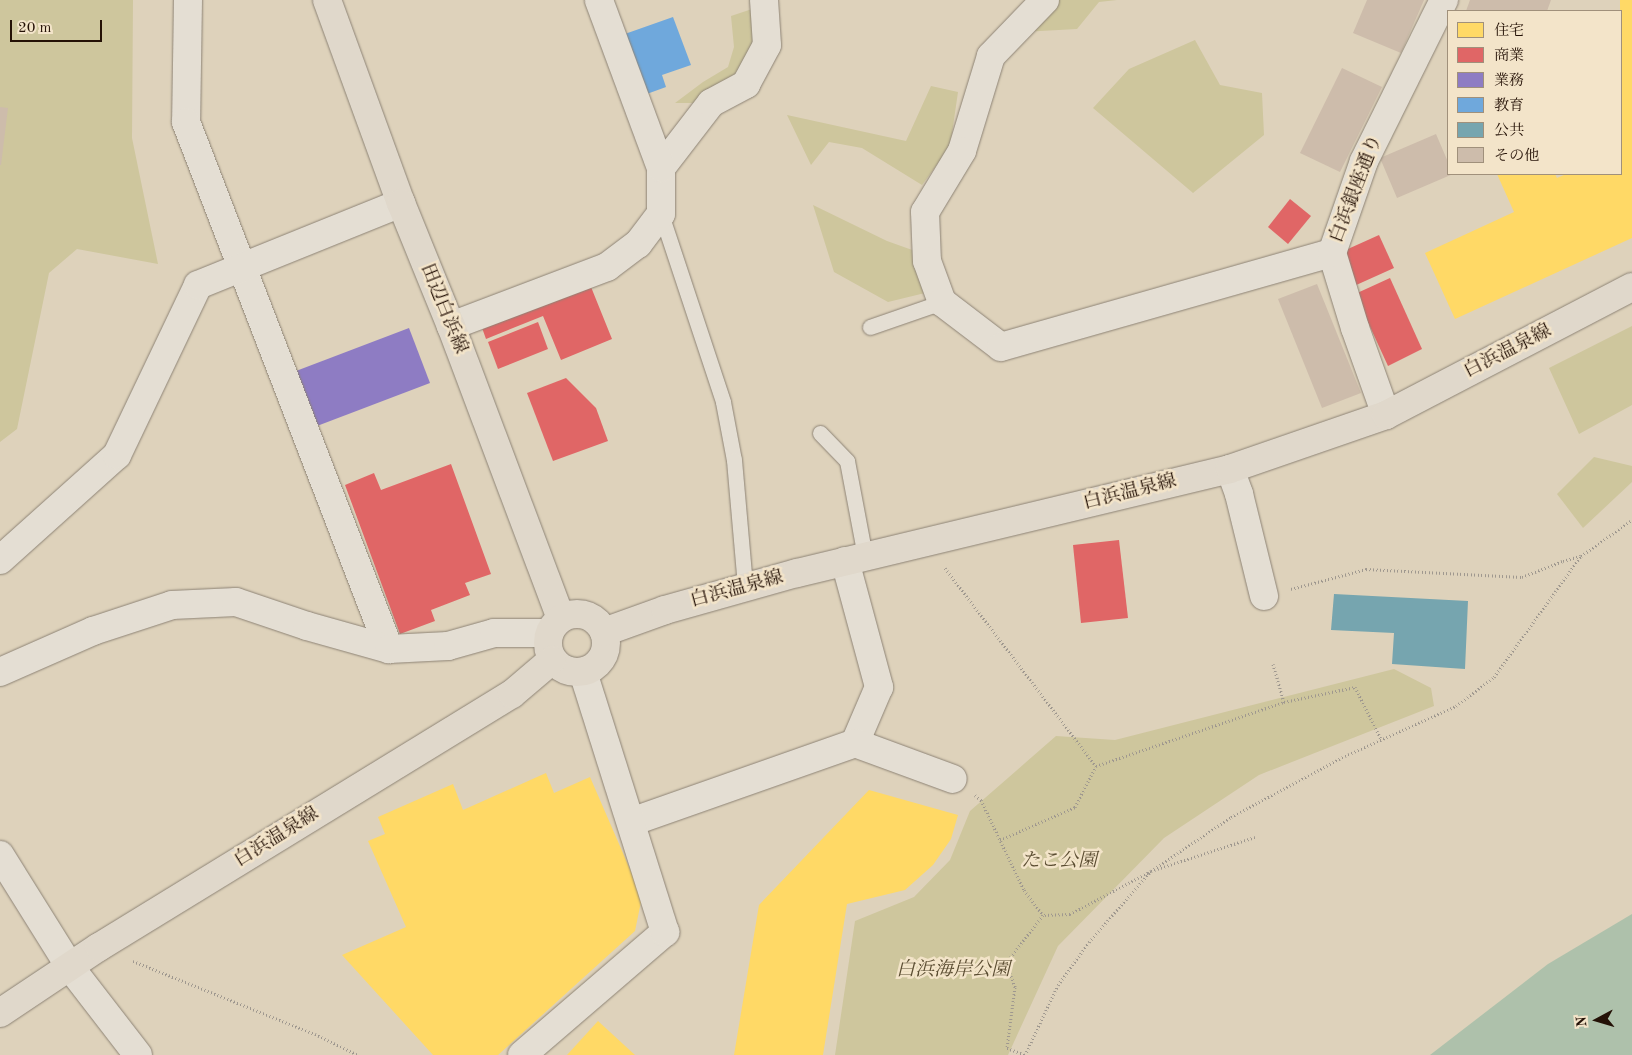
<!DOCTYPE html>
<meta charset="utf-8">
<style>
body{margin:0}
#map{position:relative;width:1632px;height:1055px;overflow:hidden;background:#ded2bb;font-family:"Old Standard TT","Noto Serif JP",serif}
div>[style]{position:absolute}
.green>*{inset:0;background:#cec69d}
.water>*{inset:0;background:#aec1ab}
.homes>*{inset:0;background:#ffd966}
.shops>*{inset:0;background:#e06666}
.offices>*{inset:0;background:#8e7cc3}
.schools>*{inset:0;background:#6fa8dc}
.public>*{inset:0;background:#76a5af}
.building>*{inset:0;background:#cdbcab}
.path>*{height:3px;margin-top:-1.5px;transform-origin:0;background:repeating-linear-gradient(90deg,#9f988f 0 1px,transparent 0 3.5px)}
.roads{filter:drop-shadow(0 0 1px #8d8375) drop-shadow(0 0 1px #8d8375)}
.service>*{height:15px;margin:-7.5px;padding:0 7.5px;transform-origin:7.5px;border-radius:7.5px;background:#e4ded3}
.minor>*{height:28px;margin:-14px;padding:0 14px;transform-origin:14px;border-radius:14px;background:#e4ded3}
.tertiary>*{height:28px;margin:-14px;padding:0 14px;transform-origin:14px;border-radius:14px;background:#e4ded3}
.primary>*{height:28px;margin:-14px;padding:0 14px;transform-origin:14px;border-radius:14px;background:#e0d8cb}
.primary>.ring{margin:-14px;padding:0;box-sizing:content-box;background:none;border:28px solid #e0d8cb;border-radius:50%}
span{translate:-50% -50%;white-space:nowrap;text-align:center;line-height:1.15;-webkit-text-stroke:5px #f3e4c9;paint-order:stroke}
.street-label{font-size:19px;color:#241106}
.park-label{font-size:19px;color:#5b4d32;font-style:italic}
.legend{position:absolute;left:1447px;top:10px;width:175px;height:165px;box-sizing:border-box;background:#f3e4c9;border:1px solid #a0907b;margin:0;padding:6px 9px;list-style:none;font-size:15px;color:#241106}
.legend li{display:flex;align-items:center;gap:10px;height:25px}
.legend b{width:25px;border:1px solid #a0907b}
.north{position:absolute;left:1572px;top:995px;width:50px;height:50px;-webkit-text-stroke:4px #f3e4c9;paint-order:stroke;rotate:264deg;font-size:14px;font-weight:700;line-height:20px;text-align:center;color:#241106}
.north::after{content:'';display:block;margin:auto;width:18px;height:22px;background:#241106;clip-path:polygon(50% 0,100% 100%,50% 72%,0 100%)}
.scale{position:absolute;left:10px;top:20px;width:92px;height:22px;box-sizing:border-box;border:2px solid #241106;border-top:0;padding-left:6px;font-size:15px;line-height:18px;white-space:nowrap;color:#241106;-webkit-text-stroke:4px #f3e4c9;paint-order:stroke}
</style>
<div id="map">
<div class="green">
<i style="clip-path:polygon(0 0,133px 0,132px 138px,158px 264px,77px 249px,49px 273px,17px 429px,0 442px)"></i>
<i style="clip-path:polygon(1058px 0,1117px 0,1099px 2px,1077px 29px,1022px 32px)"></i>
<i style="clip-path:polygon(758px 7px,767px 45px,711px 103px,675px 103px,703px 82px,728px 67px,734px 47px,731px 16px)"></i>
<i style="clip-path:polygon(1195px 40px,1220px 85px,1262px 93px,1264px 135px,1193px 193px,1093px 108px,1129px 69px)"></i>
<i style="clip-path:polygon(931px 86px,958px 92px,950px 147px,922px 185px,862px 148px,829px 142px,811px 165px,787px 115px,906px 141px)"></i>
<i style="clip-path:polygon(813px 205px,887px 241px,915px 251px,925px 293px,888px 302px,834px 272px)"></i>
<i style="clip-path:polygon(1632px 326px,1632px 405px,1579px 434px,1549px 368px)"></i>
<i style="clip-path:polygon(1594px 457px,1632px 466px,1632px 482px,1583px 528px,1557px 494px)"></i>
<i style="clip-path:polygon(1394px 669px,1431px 688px,1434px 706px,1259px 775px,1164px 838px,1058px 946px,1008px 1055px,835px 1055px,855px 921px,914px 897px,950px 860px,970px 811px,1056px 736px,1115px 740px)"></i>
</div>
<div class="water">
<i style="clip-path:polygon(1632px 914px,1632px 1055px,1430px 1055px,1548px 964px)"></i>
</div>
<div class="homes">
<i style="clip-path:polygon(1620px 0,1632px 0,1632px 238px,1455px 319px,1425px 253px,1514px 212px,1497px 174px,1555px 174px,1557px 178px,1566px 174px,1621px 174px)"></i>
<i style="clip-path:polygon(546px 773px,554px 793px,590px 777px,642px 897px,635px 931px,498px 1055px,433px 1055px,342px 955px,406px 927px,368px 841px,385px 834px,378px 817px,453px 784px,463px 810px)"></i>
<i style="clip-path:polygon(869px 790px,958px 815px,951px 839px,933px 865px,905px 890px,847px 904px,823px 1055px,734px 1055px,759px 905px)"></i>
<i style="clip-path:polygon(598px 1021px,635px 1055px,567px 1055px)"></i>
</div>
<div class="shops">
<i style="clip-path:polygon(1290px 199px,1311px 216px,1288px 244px,1268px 227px)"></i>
<i style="clip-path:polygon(1379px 235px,1394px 268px,1354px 286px,1339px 253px)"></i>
<i style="clip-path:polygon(1390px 278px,1422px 349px,1388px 366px,1355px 294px)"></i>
<i style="clip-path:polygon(589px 282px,612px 339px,561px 360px,543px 316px,486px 339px,481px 325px)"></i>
<i style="clip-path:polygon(538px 322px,548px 349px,498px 369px,488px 342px)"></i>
<i style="clip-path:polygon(566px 378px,596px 408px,608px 441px,553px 461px,527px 393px)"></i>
<i style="clip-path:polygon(451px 464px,491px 574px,465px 583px,470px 595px,431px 610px,435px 621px,400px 634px,345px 485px,374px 473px,381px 490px)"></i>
<i style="clip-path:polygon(1119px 540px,1128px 618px,1081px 623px,1073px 545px)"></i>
</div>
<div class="offices">
<i style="clip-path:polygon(409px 328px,430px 383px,317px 426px,296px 371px)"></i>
</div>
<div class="schools">
<i style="clip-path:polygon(673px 17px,691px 65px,662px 75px,666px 87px,644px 95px,622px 35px)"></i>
</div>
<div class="public">
<i style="clip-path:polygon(1334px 594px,1468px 601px,1465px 669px,1392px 664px,1394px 633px,1331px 630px)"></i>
</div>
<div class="building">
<i style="clip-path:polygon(1367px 0,1424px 0,1401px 53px,1353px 33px)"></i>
<i style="clip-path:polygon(1470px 0,1551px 0,1547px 11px,1466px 11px)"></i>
<i style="clip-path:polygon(1342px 68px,1382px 87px,1340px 172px,1300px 153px)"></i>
<i style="clip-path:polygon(0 107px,8px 108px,1px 165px,0 165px)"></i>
<i style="clip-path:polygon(1436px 134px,1448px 162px,1448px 174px,1453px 174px,1397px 198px,1380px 158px)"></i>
<i style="clip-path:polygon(1317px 284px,1361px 393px,1322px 408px,1278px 299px)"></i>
</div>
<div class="path">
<i style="left:945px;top:568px;width:249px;rotate:52.7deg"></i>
<i style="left:1291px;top:589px;width:78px;rotate:-14.9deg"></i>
<i style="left:1366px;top:569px;width:156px;rotate:2.9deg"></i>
<i style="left:1522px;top:577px;width:44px;rotate:-21.3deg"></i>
<i style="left:1563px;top:561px;width:18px;rotate:-16deg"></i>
<i style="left:1273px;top:664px;width:40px;rotate:74deg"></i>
<i style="left:975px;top:795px;width:8px;rotate:40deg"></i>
<i style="left:981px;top:800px;width:100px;rotate:64.5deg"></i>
<i style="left:1024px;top:890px;width:31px;rotate:53deg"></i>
<i style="left:1255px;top:837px;width:109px;rotate:161.9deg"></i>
<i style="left:1151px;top:871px;width:92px;rotate:152deg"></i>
<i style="left:1070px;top:914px;width:27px;rotate:178deg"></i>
<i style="left:1043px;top:915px;width:61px;rotate:127.6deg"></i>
<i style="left:1006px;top:963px;width:26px;rotate:69deg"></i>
<i style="left:1015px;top:987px;width:62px;rotate:97.5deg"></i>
<i style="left:1007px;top:1048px;width:19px;rotate:21deg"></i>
<i style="left:1025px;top:1055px;width:77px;rotate:-64.8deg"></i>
<i style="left:1058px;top:985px;width:53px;rotate:-54.2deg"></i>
<i style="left:1089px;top:942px;width:94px;rotate:-48.9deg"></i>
<i style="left:1151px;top:871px;width:97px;rotate:-34deg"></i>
<i style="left:1231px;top:817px;width:129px;rotate:-28.2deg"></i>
<i style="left:1345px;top:756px;width:122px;rotate:-24.2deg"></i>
<i style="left:1456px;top:706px;width:48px;rotate:-37.3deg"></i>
<i style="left:1494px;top:677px;width:149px;rotate:-54.3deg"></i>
<i style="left:1581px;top:556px;width:62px;rotate:-35.2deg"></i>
<i style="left:1000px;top:840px;width:82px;rotate:-23.7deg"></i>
<i style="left:1075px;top:807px;width:46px;rotate:-62.9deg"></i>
<i style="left:1096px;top:766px;width:199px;rotate:-18.8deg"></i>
<i style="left:1284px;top:702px;width:73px;rotate:-11.9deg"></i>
<i style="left:1355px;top:687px;width:58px;rotate:63.4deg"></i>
<i style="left:133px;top:961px;width:196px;rotate:21.9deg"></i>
<i style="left:315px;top:1034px;width:48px;rotate:26deg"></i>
</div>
<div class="roads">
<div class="service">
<i style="left:661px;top:214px;width:198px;rotate:71.7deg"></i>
<i style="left:723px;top:402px;width:59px;rotate:79.3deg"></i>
<i style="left:734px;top:460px;width:127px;rotate:85deg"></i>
<i style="left:870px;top:327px;width:76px;rotate:-19.1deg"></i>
<i style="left:820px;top:433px;width:39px;rotate:46deg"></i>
<i style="left:847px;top:461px;width:97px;rotate:79.3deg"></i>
</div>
<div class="minor">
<i style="left:188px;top:0;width:122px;rotate:90.9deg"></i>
<i style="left:186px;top:122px;width:565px;rotate:68.93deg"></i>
<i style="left:1045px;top:0;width:78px;rotate:134deg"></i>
<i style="left:991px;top:56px;width:99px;rotate:107deg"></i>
<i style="left:962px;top:151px;width:71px;rotate:121.2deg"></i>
<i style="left:925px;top:212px;width:49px;rotate:87.7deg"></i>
<i style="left:927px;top:261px;width:44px;rotate:69.9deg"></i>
<i style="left:942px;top:302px;width:74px;rotate:37.3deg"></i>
<i style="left:1001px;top:347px;width:344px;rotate:-15.9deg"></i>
<i style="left:661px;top:168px;width:82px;rotate:-52.4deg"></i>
<i style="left:711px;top:103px;width:40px;rotate:-28deg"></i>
<i style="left:746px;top:84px;width:44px;rotate:-61.7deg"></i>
<i style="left:767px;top:45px;width:45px;rotate:-93.8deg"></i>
<i style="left:451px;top:326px;width:167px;rotate:-20.7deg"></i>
<i style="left:607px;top:267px;width:39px;rotate:-37deg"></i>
<i style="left:638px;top:244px;width:38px;rotate:-53deg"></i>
<i style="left:661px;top:214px;width:46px;rotate:-90deg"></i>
<i style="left:661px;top:168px;width:179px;rotate:-110.3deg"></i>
<i style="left:1386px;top:415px;width:92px;rotate:-109.6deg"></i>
<i style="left:1355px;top:328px;width:78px;rotate:-107deg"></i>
<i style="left:1332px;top:253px;width:97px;rotate:-70.8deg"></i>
<i style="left:1364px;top:161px;width:180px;rotate:-63.6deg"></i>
<i style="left:1230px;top:469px;width:27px;rotate:70deg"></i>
<i style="left:1239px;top:494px;width:105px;rotate:76.2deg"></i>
<i style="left:0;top:560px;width:157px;rotate:-41.9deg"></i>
<i style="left:117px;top:455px;width:188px;rotate:-64.5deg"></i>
<i style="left:198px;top:285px;width:219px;rotate:-22deg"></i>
<i style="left:845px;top:561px;width:131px;rotate:74.9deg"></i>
<i style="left:879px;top:687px;width:61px;rotate:113.2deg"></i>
<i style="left:0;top:672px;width:102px;rotate:-23.8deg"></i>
<i style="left:93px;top:631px;width:83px;rotate:-18.2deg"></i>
<i style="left:172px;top:605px;width:64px;rotate:-2.7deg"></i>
<i style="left:236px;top:602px;width:75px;rotate:18.7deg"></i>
<i style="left:307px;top:626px;width:85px;rotate:15.7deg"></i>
<i style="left:389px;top:649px;width:59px;rotate:-2.9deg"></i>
<i style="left:448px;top:646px;width:48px;rotate:-15.8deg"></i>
<i style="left:494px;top:633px;width:55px"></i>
<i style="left:631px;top:822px;width:238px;rotate:-19.4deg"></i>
<i style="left:855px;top:743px;width:104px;rotate:20.2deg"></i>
<i style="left:0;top:855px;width:132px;rotate:58deg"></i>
<i style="left:70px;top:967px;width:111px;rotate:52.3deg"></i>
<i style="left:522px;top:1055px;width:189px;rotate:-40.7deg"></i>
</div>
<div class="tertiary">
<i style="left:583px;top:672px;width:273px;rotate:72.5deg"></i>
</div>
<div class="primary">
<i style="left:327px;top:0;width:216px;rotate:70deg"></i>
<i style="left:401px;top:203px;width:133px;rotate:67.9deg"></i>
<i style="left:451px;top:326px;width:312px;rotate:69.4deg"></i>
<i class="ring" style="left:548px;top:614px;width:30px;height:30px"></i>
<i style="left:604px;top:632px;width:65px;rotate:-19.8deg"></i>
<i style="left:665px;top:610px;width:137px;rotate:-15.7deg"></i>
<i style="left:797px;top:573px;width:445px;rotate:-13.5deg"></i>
<i style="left:1230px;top:469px;width:165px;rotate:-19.1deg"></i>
<i style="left:1386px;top:415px;width:277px;rotate:-27.5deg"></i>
<i style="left:0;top:1013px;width:119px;rotate:-33.7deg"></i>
<i style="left:99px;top:947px;width:484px;rotate:-31.5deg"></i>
<i style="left:512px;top:694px;width:52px;rotate:-40.4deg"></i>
</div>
</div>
<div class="street-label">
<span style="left:1357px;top:189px;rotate:-69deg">白浜銀座通り</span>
<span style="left:443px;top:309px;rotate:68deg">田辺白浜線</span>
<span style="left:1508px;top:352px;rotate:-27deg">白浜温泉線</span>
<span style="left:1130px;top:493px;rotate:-14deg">白浜温泉線</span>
<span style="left:737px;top:590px;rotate:-15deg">白浜温泉線</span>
<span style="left:277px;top:838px;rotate:-32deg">白浜温泉線</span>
</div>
<div class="park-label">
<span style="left:1059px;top:862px">たこ公園</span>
<span style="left:953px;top:971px">白浜海岸公園</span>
</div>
<ul class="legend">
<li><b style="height:14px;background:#ffd966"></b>住宅</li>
<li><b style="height:14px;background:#e06666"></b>商業</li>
<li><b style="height:14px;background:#8e7cc3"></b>業務</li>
<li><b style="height:14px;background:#6fa8dc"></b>教育</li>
<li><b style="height:14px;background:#76a5af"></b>公共</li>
<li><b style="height:14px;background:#cdbcab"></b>その他</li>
</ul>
<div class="north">N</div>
<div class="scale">20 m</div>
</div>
